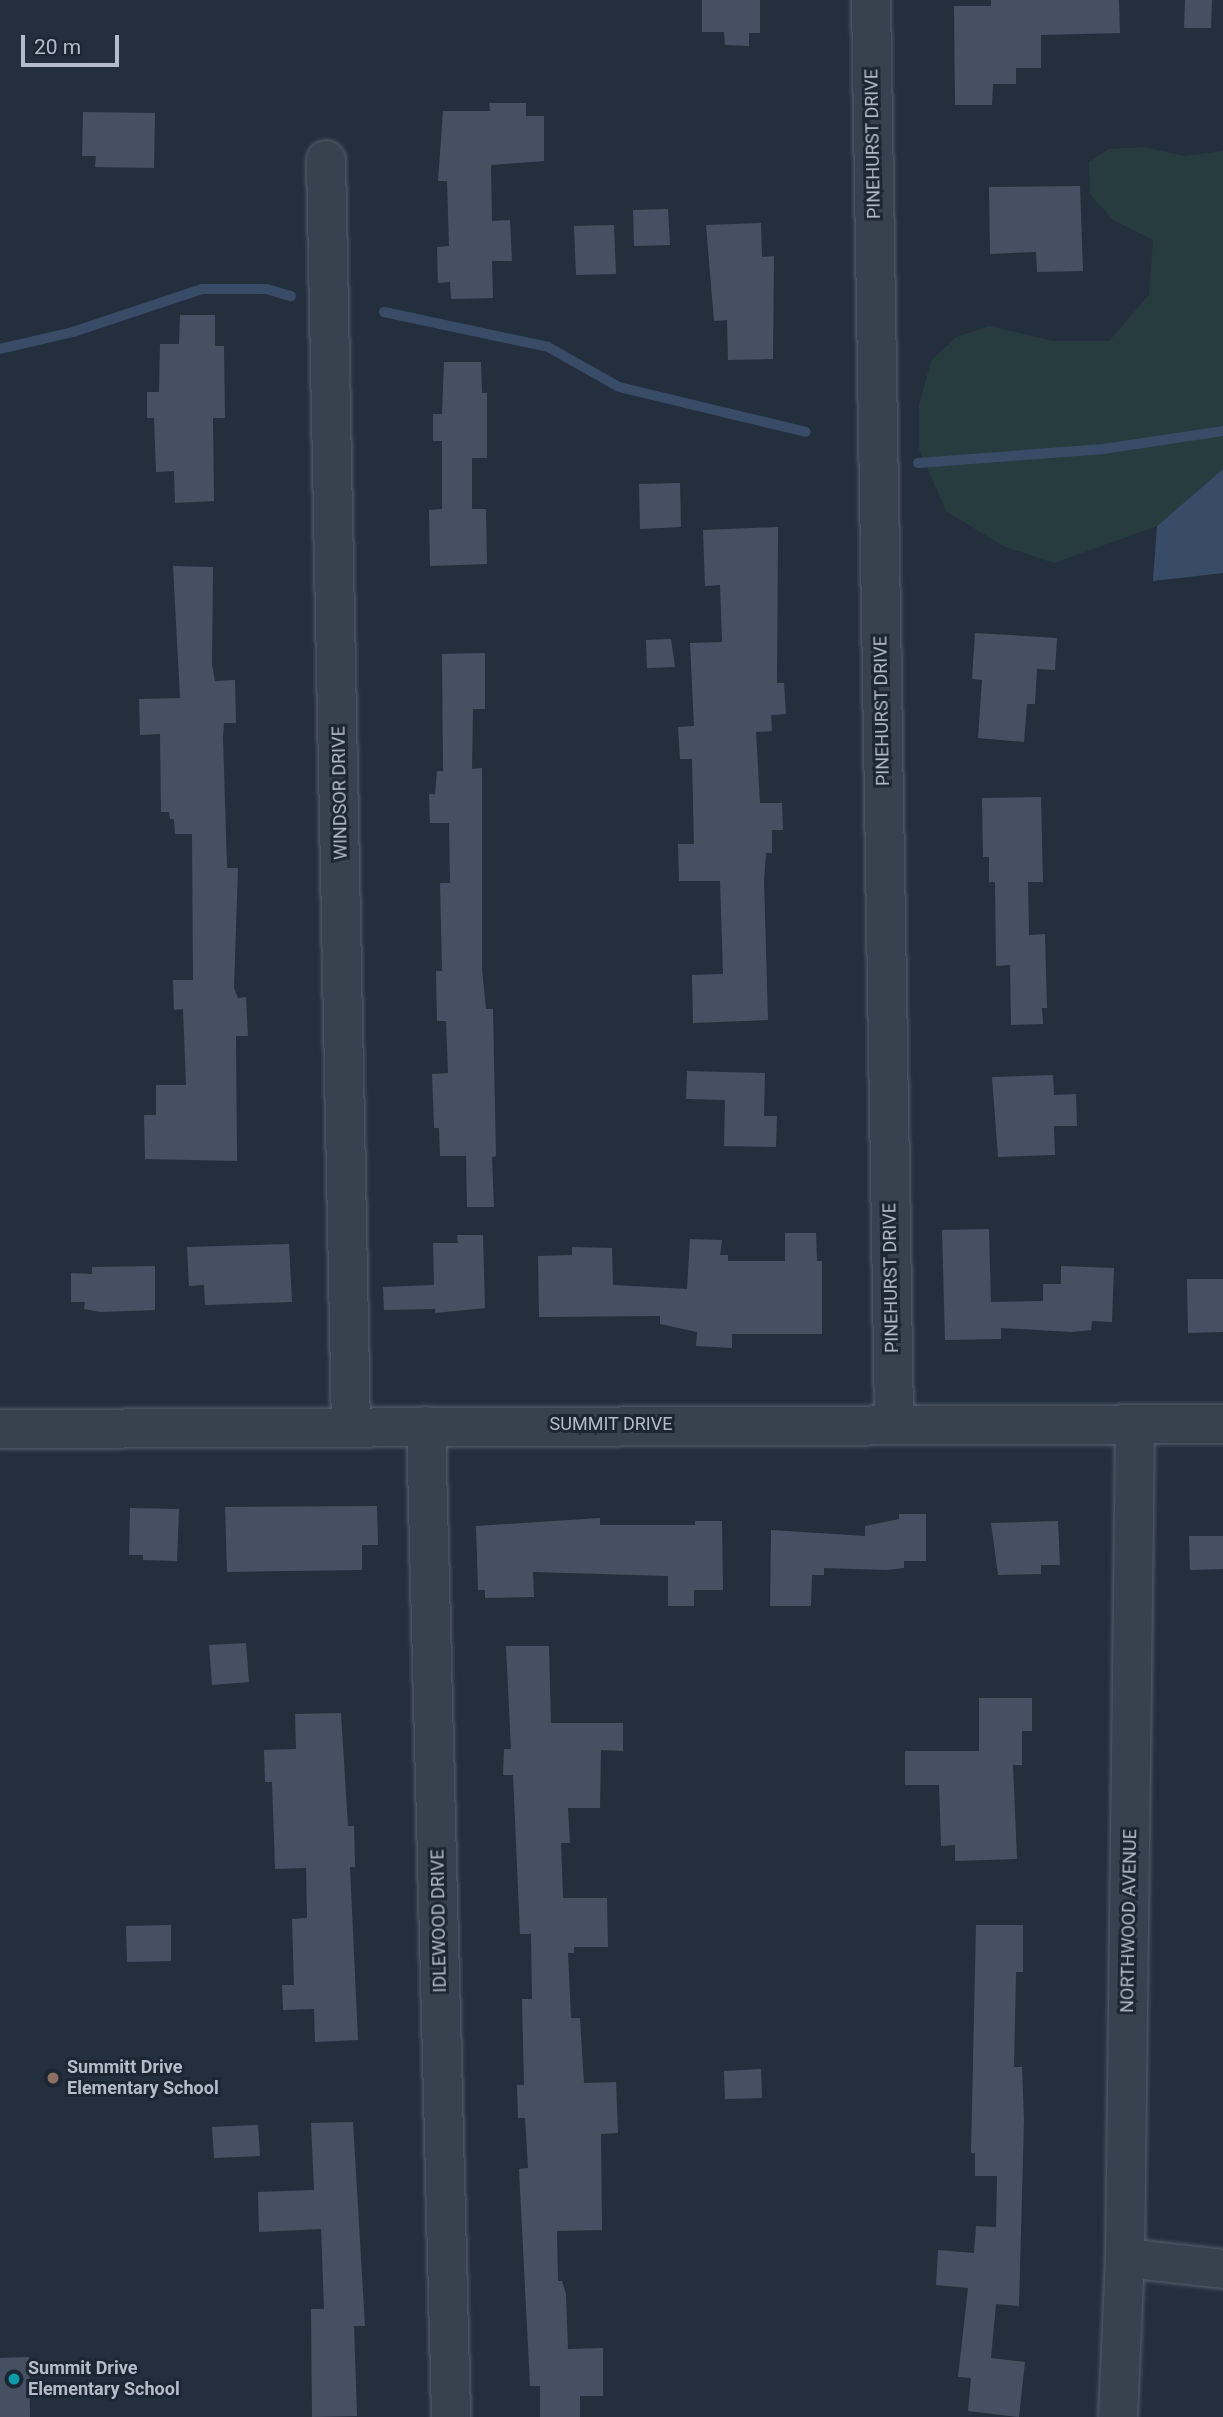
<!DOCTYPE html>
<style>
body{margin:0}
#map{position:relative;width:1223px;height:2417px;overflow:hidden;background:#242f3e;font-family:Roboto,sans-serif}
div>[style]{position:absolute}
.green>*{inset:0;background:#263c3f}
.water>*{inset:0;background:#394c67}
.stream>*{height:10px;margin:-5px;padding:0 5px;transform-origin:5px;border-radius:5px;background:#394c67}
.building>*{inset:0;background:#455162}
.roads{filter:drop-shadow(0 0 2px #565f6c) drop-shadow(0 0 2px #565f6c)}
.street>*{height:38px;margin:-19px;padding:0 19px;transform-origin:19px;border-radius:19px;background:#38414e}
.dots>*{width:19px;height:19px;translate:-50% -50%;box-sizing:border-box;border:4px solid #1d2633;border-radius:50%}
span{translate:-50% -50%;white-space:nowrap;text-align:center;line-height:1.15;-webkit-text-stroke:6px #1d2633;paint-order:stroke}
.street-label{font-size:18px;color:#b4bcc9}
.poi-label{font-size:18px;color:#b4bcc9;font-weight:700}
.left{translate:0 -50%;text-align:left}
.scale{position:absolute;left:21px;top:35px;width:98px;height:32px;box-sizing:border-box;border:4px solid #b4bcc9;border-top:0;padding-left:9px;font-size:21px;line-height:24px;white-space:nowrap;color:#b4bcc9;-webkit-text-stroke:5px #1d2633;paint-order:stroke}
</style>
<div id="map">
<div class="green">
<i style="clip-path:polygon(1144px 147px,1185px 156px,1223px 151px,1223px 469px,1157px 526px,1054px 563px,1003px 546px,946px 511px,919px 449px,919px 405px,931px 361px,956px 337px,989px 326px,1053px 341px,1109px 341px,1149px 295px,1153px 240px,1113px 220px,1090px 194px,1089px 162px,1109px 149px)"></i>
</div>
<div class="water">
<i style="clip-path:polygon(1223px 469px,1223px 573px,1153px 581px,1157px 526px)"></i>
</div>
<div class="stream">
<i style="left:384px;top:312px;width:168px;rotate:12deg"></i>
<i style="left:548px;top:347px;width:81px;rotate:29.4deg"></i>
<i style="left:619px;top:387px;width:192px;rotate:13.5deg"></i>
<i style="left:0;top:349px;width:75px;rotate:-13.1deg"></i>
<i style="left:73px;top:332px;width:136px;rotate:-18.4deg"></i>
<i style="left:202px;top:289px;width:64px"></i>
<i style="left:266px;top:289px;width:26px;rotate:16deg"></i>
<i style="left:918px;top:463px;width:186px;rotate:-4.3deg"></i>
<i style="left:1103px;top:449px;width:121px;rotate:-8.5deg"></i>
</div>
<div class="building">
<i style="clip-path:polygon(702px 0,760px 0,760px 33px,749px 33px,749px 46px,725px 45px,724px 32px,702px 32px)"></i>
<i style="clip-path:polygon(991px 0,1119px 0,1120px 33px,1041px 35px,1041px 68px,1016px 68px,1016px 84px,993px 84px,992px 105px,955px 105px,954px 6px,991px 6px)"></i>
<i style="clip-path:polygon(1185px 0,1212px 0,1211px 28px,1184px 28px)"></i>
<i style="clip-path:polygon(489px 103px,526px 103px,526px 116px,544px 116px,544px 161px,491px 165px,492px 221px,510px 220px,512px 261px,492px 261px,493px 298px,451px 299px,450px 282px,438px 283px,437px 247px,449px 246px,447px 181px,438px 181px,443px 111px,490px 111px)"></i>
<i style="clip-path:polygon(83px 112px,155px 113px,154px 168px,95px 167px,96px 156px,82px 156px)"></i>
<i style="clip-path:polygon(1080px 186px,1083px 271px,1037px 272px,1036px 252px,990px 254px,989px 187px)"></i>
<i style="clip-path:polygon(668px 209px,670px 245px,634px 246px,633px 210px)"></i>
<i style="clip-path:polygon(761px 223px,762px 257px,774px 256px,773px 359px,728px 360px,727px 320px,714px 321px,706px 225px)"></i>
<i style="clip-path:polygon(614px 225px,616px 274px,576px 275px,574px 226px)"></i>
<i style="clip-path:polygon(180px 315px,215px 315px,215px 346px,224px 346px,225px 418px,213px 418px,214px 501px,175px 503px,174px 471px,156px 472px,154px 418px,147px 418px,147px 392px,159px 392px,160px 344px,179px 344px)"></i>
<i style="clip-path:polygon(444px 362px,481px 362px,482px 393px,487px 393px,487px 458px,472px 458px,472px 509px,486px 509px,487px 564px,430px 566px,429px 510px,442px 509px,442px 441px,433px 441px,433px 414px,442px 414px)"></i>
<i style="clip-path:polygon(680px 483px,681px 527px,640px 529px,639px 484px)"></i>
<i style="clip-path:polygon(778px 527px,777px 683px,784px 683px,786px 714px,771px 715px,772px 731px,756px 732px,760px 803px,782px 803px,783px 830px,772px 830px,772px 853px,766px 853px,764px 880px,768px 1020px,693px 1023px,692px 975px,723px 974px,720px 881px,679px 881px,678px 844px,694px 844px,692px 759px,680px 759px,678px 727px,694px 726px,690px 643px,722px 642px,720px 585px,705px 586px,703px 530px)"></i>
<i style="clip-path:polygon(173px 566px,213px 567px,212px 664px,215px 681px,235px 680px,236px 723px,224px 723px,223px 737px,227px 868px,238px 868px,234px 988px,238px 998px,246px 997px,248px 1036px,236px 1036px,237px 1161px,145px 1159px,144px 1115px,156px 1115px,156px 1085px,186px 1085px,183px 1009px,174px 1010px,173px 980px,193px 980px,192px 834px,175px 834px,174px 819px,170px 819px,169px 812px,161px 812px,160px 734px,140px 735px,139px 699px,180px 698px)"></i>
<i style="clip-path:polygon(975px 633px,1057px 638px,1055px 670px,1037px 669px,1035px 704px,1027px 704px,1024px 742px,978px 738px,982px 680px,972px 679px)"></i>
<i style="clip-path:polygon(671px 639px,675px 667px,647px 668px,646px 640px)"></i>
<i style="clip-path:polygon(485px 653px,485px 709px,473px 709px,472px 769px,482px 768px,482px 969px,486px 1009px,493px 1009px,496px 1156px,492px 1157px,494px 1207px,467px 1207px,466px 1156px,440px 1156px,439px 1128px,434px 1128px,432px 1074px,448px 1073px,446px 1021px,437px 1021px,436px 971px,442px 971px,440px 883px,450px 883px,449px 823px,430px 823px,429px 794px,435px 794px,437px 771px,443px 771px,442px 654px)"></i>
<i style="clip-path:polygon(1041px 797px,1043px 882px,1028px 882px,1029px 935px,1045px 934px,1047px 1008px,1042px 1008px,1043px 1024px,1011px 1025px,1010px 965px,996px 966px,995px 882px,989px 882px,989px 857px,983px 857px,982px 798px)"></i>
<i style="clip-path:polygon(687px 1071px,765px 1073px,764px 1116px,777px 1116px,776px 1147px,724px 1146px,725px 1100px,686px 1099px)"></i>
<i style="clip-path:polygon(1053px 1075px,1054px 1095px,1076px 1094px,1077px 1126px,1054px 1126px,1055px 1155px,998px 1157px,992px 1077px)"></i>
<i style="clip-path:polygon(989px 1229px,991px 1302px,1043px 1301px,1043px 1284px,1061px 1284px,1061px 1266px,1114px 1268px,1112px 1322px,1092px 1321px,1091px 1330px,1072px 1332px,1001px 1328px,1001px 1339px,945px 1340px,942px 1230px)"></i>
<i style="clip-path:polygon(785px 1233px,816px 1233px,817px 1261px,822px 1261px,822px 1334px,732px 1334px,732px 1348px,696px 1346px,697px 1332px,660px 1324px,660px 1316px,539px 1317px,538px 1256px,572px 1255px,572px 1247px,612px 1248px,613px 1285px,687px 1289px,690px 1239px,722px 1240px,720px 1255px,728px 1255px,728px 1261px,785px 1261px)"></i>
<i style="clip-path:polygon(457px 1235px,483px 1235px,485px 1308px,435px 1313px,435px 1309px,384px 1310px,383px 1287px,434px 1285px,433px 1243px,458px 1243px)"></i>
<i style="clip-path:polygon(289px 1244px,292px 1302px,205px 1305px,204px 1285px,189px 1286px,187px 1247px)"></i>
<i style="clip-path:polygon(155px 1266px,155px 1310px,101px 1312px,84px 1309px,85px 1302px,71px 1302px,71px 1273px,92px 1274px,92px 1267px)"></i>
<i style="clip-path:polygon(1187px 1279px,1223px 1279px,1223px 1332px,1188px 1333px)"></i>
<i style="clip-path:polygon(377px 1506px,378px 1545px,362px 1545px,362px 1570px,227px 1572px,225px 1507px)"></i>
<i style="clip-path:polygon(130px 1508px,179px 1509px,177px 1561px,143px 1560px,143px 1555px,129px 1555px)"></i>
<i style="clip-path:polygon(899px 1514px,926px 1514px,926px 1561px,904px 1561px,904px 1568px,887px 1570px,824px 1568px,824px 1575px,812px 1575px,811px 1606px,770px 1606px,771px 1530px,865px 1536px,865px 1526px,899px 1519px)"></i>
<i style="clip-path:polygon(600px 1518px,600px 1525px,695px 1525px,695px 1521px,722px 1521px,723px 1590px,694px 1590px,694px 1606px,668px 1606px,668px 1576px,533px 1572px,534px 1597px,485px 1598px,485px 1590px,478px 1590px,476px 1526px)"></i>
<i style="clip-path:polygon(1058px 1521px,1060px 1565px,1041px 1565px,1041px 1574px,998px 1575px,991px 1523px)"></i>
<i style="clip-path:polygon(1189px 1536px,1223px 1536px,1223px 1569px,1190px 1570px)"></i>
<i style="clip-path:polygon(246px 1643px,249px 1682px,212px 1685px,209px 1645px)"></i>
<i style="clip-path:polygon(506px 1646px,549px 1646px,551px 1723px,623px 1723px,623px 1751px,601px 1750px,600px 1808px,568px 1808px,570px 1843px,561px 1843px,563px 1898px,607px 1898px,608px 1947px,574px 1947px,574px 1953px,568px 1953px,571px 2018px,580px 2018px,584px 2083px,616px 2082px,618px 2133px,601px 2134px,602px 2230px,557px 2231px,558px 2281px,562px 2281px,566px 2294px,568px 2349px,603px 2348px,603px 2396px,580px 2396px,580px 2417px,540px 2417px,540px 2386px,530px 2386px,519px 2169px,528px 2168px,525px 2118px,518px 2118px,517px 2085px,524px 2085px,522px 1999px,532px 1999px,531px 1934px,520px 1934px,513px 1775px,503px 1775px,504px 1749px,511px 1749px)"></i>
<i style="clip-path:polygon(979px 1698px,1032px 1698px,1032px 1731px,1022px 1731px,1022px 1765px,1013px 1765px,1017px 1859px,955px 1861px,955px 1845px,941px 1846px,939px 1785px,905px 1785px,905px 1751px,979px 1751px)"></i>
<i style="clip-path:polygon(341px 1713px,348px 1826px,354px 1826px,355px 1867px,350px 1867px,358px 2040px,315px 2042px,314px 2009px,283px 2010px,282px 1985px,294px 1985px,292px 1919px,307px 1918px,306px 1868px,275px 1869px,272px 1782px,265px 1782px,264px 1750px,296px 1749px,295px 1714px)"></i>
<i style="clip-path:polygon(171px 1925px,171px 1961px,127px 1962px,126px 1926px)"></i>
<i style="clip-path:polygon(976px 1925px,1023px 1925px,1023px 1972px,1016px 1972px,1014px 2067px,1022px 2067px,1024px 2121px,1019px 2306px,996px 2304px,991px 2358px,1025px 2362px,1019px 2417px,968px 2411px,971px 2378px,958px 2377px,968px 2288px,936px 2285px,938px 2250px,974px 2253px,976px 2226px,996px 2227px,997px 2176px,975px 2176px,975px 2153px,971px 2153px)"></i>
<i style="clip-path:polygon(761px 2069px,762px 2098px,725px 2099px,724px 2071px)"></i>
<i style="clip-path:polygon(353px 2122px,365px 2326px,354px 2326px,357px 2416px,312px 2417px,311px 2309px,324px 2309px,321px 2229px,259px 2232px,258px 2192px,314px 2190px,311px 2123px)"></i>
<i style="clip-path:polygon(258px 2125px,260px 2156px,214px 2158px,212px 2127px)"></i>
<i style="clip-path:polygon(29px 2357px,30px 2417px,0 2417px,0 2358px)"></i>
</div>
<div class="roads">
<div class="street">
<i style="left:871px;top:0;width:1422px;rotate:89.07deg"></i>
<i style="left:326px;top:160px;width:1266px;rotate:88.87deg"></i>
<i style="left:426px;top:1426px;width:991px;rotate:88.55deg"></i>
<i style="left:0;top:1429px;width:1223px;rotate:-0.23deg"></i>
<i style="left:1125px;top:2258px;width:99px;rotate:6.4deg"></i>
<i style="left:1118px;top:2417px;width:159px;rotate:-87.5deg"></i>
<i style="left:1125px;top:2258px;width:834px;rotate:-89.31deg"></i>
</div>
</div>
<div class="dots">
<i style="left:53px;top:2078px;background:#8d6e63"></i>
<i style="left:14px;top:2379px;background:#0f9aa8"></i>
</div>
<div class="street-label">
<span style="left:873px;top:144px;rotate:-91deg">PINEHURST DRIVE</span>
<span style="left:882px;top:711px;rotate:-91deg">PINEHURST DRIVE</span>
<span style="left:340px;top:793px;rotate:-91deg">WINDSOR DRIVE</span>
<span style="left:891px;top:1278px;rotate:-91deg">PINEHURST DRIVE</span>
<span style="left:611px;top:1424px">SUMMIT DRIVE</span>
<span style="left:439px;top:1921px;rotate:-91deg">IDLEWOOD DRIVE</span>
<span style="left:1129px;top:1921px;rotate:-89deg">NORTHWOOD AVENUE</span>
</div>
<div class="poi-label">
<span class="left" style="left:67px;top:2078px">Summitt Drive<br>Elementary School</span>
<span class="left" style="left:28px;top:2379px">Summit Drive<br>Elementary School</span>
</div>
<div class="scale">20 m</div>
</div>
